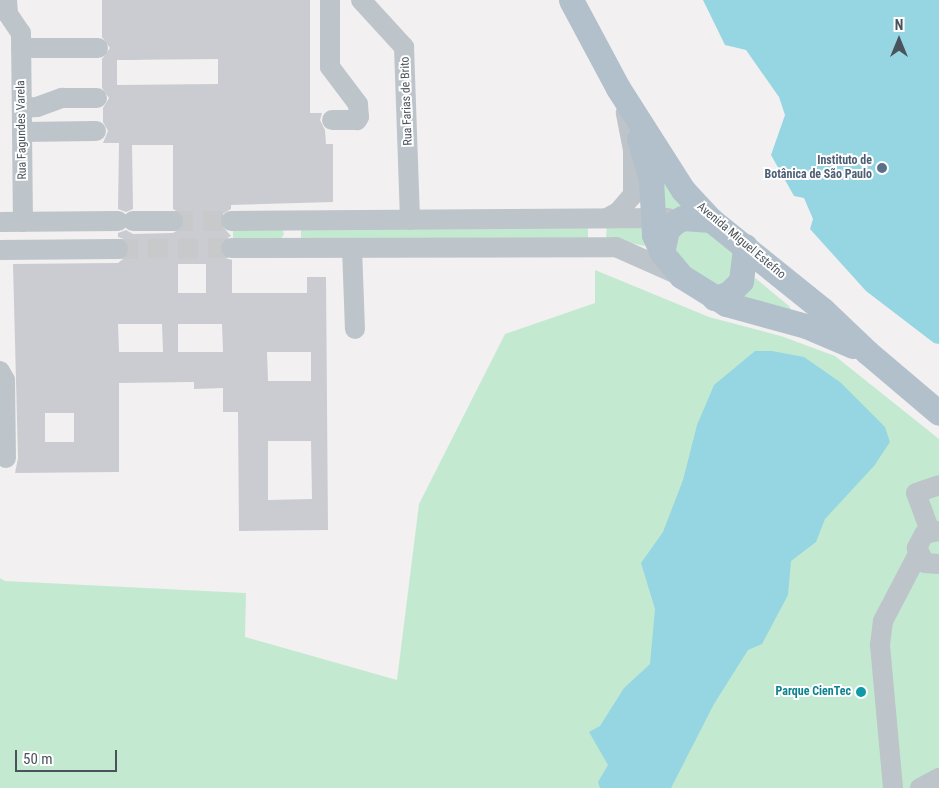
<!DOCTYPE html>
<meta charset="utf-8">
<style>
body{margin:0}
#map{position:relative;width:939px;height:788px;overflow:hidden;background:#f2f0f0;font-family:"Roboto Condensed",sans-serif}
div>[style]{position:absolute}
.green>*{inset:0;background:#c3ead0}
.water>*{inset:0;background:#95d6e2}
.building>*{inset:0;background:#cbccd1}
.minor-tunnel>*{height:20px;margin-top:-10px;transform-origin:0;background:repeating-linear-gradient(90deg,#c8c9cb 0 20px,transparent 0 30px)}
.minor>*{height:20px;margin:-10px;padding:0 10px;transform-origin:10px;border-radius:10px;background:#bdc4ca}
.major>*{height:25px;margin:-12.5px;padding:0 12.5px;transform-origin:12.5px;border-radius:12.5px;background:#b2c0cb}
.dots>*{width:14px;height:14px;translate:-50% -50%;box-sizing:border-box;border:2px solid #fff;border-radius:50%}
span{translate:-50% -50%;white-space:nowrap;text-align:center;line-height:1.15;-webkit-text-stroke:4px #fff;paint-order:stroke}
.street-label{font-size:12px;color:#4a535b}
.service-label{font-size:12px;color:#4e5e75;font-weight:700}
.right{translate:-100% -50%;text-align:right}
.culture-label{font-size:12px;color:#0d838f;font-weight:700}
.north{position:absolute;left:874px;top:15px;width:50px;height:50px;-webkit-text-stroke:4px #fff;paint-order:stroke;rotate:0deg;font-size:14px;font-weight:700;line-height:20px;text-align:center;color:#4a535b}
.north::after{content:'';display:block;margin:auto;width:18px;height:22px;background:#4a535b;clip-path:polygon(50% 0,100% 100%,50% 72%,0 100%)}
.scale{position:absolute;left:15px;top:750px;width:102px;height:22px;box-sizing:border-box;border:2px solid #4a535b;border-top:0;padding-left:6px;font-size:15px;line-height:18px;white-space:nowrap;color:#4a535b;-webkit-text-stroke:4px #fff;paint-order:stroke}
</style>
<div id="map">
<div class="green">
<i style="clip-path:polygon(662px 179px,685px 210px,661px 212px)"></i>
<i style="clip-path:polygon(697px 223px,733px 252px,738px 265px,724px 286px,709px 283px,679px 258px,672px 244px,673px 234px)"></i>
<i style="clip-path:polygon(588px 224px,588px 238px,301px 241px,301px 226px)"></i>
<i style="clip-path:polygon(607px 224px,643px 226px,645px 246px,606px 238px)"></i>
<i style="clip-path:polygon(233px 227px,282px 228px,284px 234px,281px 239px,233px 241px)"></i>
<i style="clip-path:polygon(595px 270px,709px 317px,781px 336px,835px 356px,939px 439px,939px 788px,0 788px,0 578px,5px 581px,246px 593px,245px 637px,397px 680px,419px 504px,505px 334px,595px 303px)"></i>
<i style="clip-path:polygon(754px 277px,789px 306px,791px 310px,735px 295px)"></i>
</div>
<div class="water">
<i style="clip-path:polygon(703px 0,939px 0,939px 344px,934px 343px,866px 291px,810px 229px,813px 219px,804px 198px,794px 196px,771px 155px,785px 115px,779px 97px,746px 50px,725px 45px)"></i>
<i style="clip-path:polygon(755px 351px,772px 351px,804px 357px,840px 382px,885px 427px,890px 442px,874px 466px,825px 519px,816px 542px,791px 561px,788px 595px,762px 644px,748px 650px,714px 704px,671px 788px,600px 788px,598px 782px,608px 765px,589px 732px,600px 726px,624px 688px,650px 664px,655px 609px,641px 563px,663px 532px,683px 480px,697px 425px,714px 385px)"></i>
</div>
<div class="building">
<i style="clip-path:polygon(evenodd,102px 0,310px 0,310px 113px,322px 113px,320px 120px,325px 130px,326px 144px,333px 144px,333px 202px,231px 205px,231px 209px,221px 215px,219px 222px,231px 236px,221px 242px,219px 249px,225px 258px,232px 260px,232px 293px,307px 293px,307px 277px,326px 277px,328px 530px,239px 531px,238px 412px,223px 412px,223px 388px,194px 389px,194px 382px,119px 383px,119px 472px,15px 473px,18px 458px,13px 264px,118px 263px,128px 255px,130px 248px,124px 239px,118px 237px,118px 233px,126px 230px,133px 234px,173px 233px,183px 227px,185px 221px,183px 215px,173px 209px,173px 145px,132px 145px,133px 209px,126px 212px,118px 209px,119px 143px,103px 143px,108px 131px,103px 122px,103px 108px,109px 98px,102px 88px,102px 59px,110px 48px,102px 37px,102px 0,218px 59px,218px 84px,117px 85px,117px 60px,218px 59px,102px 0,178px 264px,206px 264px,206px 293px,178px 293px,178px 264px,102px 0,118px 324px,162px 324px,163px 352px,119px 352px,118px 324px,102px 0,178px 324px,222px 324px,223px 352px,178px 352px,178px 324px,102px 0,267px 352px,311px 352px,311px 381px,268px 381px,267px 352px,102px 0,45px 413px,74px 413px,74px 442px,45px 442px,45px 413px,102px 0,268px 441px,311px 441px,312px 499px,268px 500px,268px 441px)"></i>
</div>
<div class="minor-tunnel">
<i style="left:173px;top:221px;width:58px"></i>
<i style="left:118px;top:249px;width:113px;rotate:-0.5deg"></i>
</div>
<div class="minor">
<i style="left:7px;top:0;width:14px;rotate:86deg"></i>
<i style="left:8px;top:14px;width:23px;rotate:56deg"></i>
<i style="left:21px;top:33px;width:189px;rotate:89.4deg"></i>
<i style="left:330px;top:0;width:67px;rotate:90deg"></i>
<i style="left:330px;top:67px;width:46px;rotate:52.9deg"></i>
<i style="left:358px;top:104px;width:13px;rotate:86deg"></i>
<i style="left:359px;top:117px;width:4px;rotate:124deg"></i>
<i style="left:357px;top:120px;width:25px;rotate:180deg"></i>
<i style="left:361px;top:0;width:64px;rotate:47.5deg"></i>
<i style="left:404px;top:47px;width:173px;rotate:88deg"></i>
<i style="left:21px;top:48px;width:77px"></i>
<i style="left:22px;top:108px;width:15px;rotate:-4deg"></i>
<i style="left:37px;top:107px;width:27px;rotate:-20deg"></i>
<i style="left:62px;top:98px;width:35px"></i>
<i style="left:22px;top:132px;width:74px;rotate:-0.8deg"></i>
<i style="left:607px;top:218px;width:13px;rotate:-29deg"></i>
<i style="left:618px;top:212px;width:23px;rotate:-49deg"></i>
<i style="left:633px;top:195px;width:45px;rotate:-90deg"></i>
<i style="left:633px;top:150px;width:38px;rotate:-101deg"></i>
<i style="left:133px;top:221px;width:40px"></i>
<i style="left:231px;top:221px;width:437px;rotate:-0.4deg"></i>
<i style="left:0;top:222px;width:118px;rotate:-0.5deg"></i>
<i style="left:231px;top:248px;width:385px;rotate:-0.1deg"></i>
<i style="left:616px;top:247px;width:69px;rotate:24deg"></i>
<i style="left:352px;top:248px;width:81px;rotate:87.9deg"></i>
<i style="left:0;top:250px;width:118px;rotate:-0.5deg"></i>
<i style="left:0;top:371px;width:10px;rotate:61deg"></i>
<i style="left:5px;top:380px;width:78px;rotate:89.3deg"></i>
<i style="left:930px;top:531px;width:40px;rotate:-110.2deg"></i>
<i style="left:916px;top:493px;width:24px;rotate:-19deg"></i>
<i style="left:939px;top:531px;width:15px;rotate:169deg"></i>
<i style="left:924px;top:534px;width:16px;rotate:117deg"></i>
<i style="left:917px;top:548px;width:17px;rotate:62deg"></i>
<i style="left:925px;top:563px;width:14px;rotate:4deg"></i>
<i style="left:893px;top:788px;width:144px;rotate:-95.2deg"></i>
<i style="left:880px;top:645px;width:24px;rotate:-83deg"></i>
<i style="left:883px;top:621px;width:76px;rotate:-62.4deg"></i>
<i style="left:920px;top:788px;width:21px;rotate:-28deg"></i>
</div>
<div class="major">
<i style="left:571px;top:0;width:100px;rotate:61.9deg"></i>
<i style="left:618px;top:88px;width:121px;rotate:57.5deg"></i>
<i style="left:683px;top:190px;width:41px;rotate:47deg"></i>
<i style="left:711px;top:220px;width:144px;rotate:38.8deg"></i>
<i style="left:823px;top:310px;width:61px;rotate:43.7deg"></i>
<i style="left:867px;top:352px;width:94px;rotate:40.3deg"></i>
<i style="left:639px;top:139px;width:42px;rotate:73.3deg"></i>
<i style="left:651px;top:179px;width:56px;rotate:86.9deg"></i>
<i style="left:654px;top:235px;width:20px;rotate:66deg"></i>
<i style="left:662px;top:253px;width:30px;rotate:50deg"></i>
<i style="left:681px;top:276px;width:53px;rotate:31.9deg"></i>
<i style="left:726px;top:304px;width:83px;rotate:15.4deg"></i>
<i style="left:806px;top:326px;width:51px;rotate:23.1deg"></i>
<i style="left:662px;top:253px;width:24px;rotate:-78deg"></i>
<i style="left:667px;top:230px;width:10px;rotate:-45deg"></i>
<i style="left:674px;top:223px;width:9px;rotate:-32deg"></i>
<i style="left:682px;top:218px;width:29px;rotate:4deg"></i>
<i style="left:714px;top:298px;width:15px;rotate:-16deg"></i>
<i style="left:728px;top:294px;width:18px;rotate:-45deg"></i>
<i style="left:741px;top:281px;width:35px;rotate:-83deg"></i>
</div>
<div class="dots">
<i style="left:882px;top:168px;background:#5c6f8a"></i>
<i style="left:861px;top:692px;background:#0f9aa8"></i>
</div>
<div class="street-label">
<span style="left:407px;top:101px;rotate:-92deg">Rua Farias de Brito</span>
<span style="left:22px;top:130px;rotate:-91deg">Rua Fagundes Varela</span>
<span style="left:741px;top:241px;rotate:40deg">Avenida Miguel Estefno</span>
</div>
<div class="service-label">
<span class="right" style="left:872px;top:168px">Instituto de<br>Botânica de São Paulo</span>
</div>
<div class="culture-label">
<span class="right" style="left:851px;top:692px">Parque CienTec</span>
</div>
<div class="north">N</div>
<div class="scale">50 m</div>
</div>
